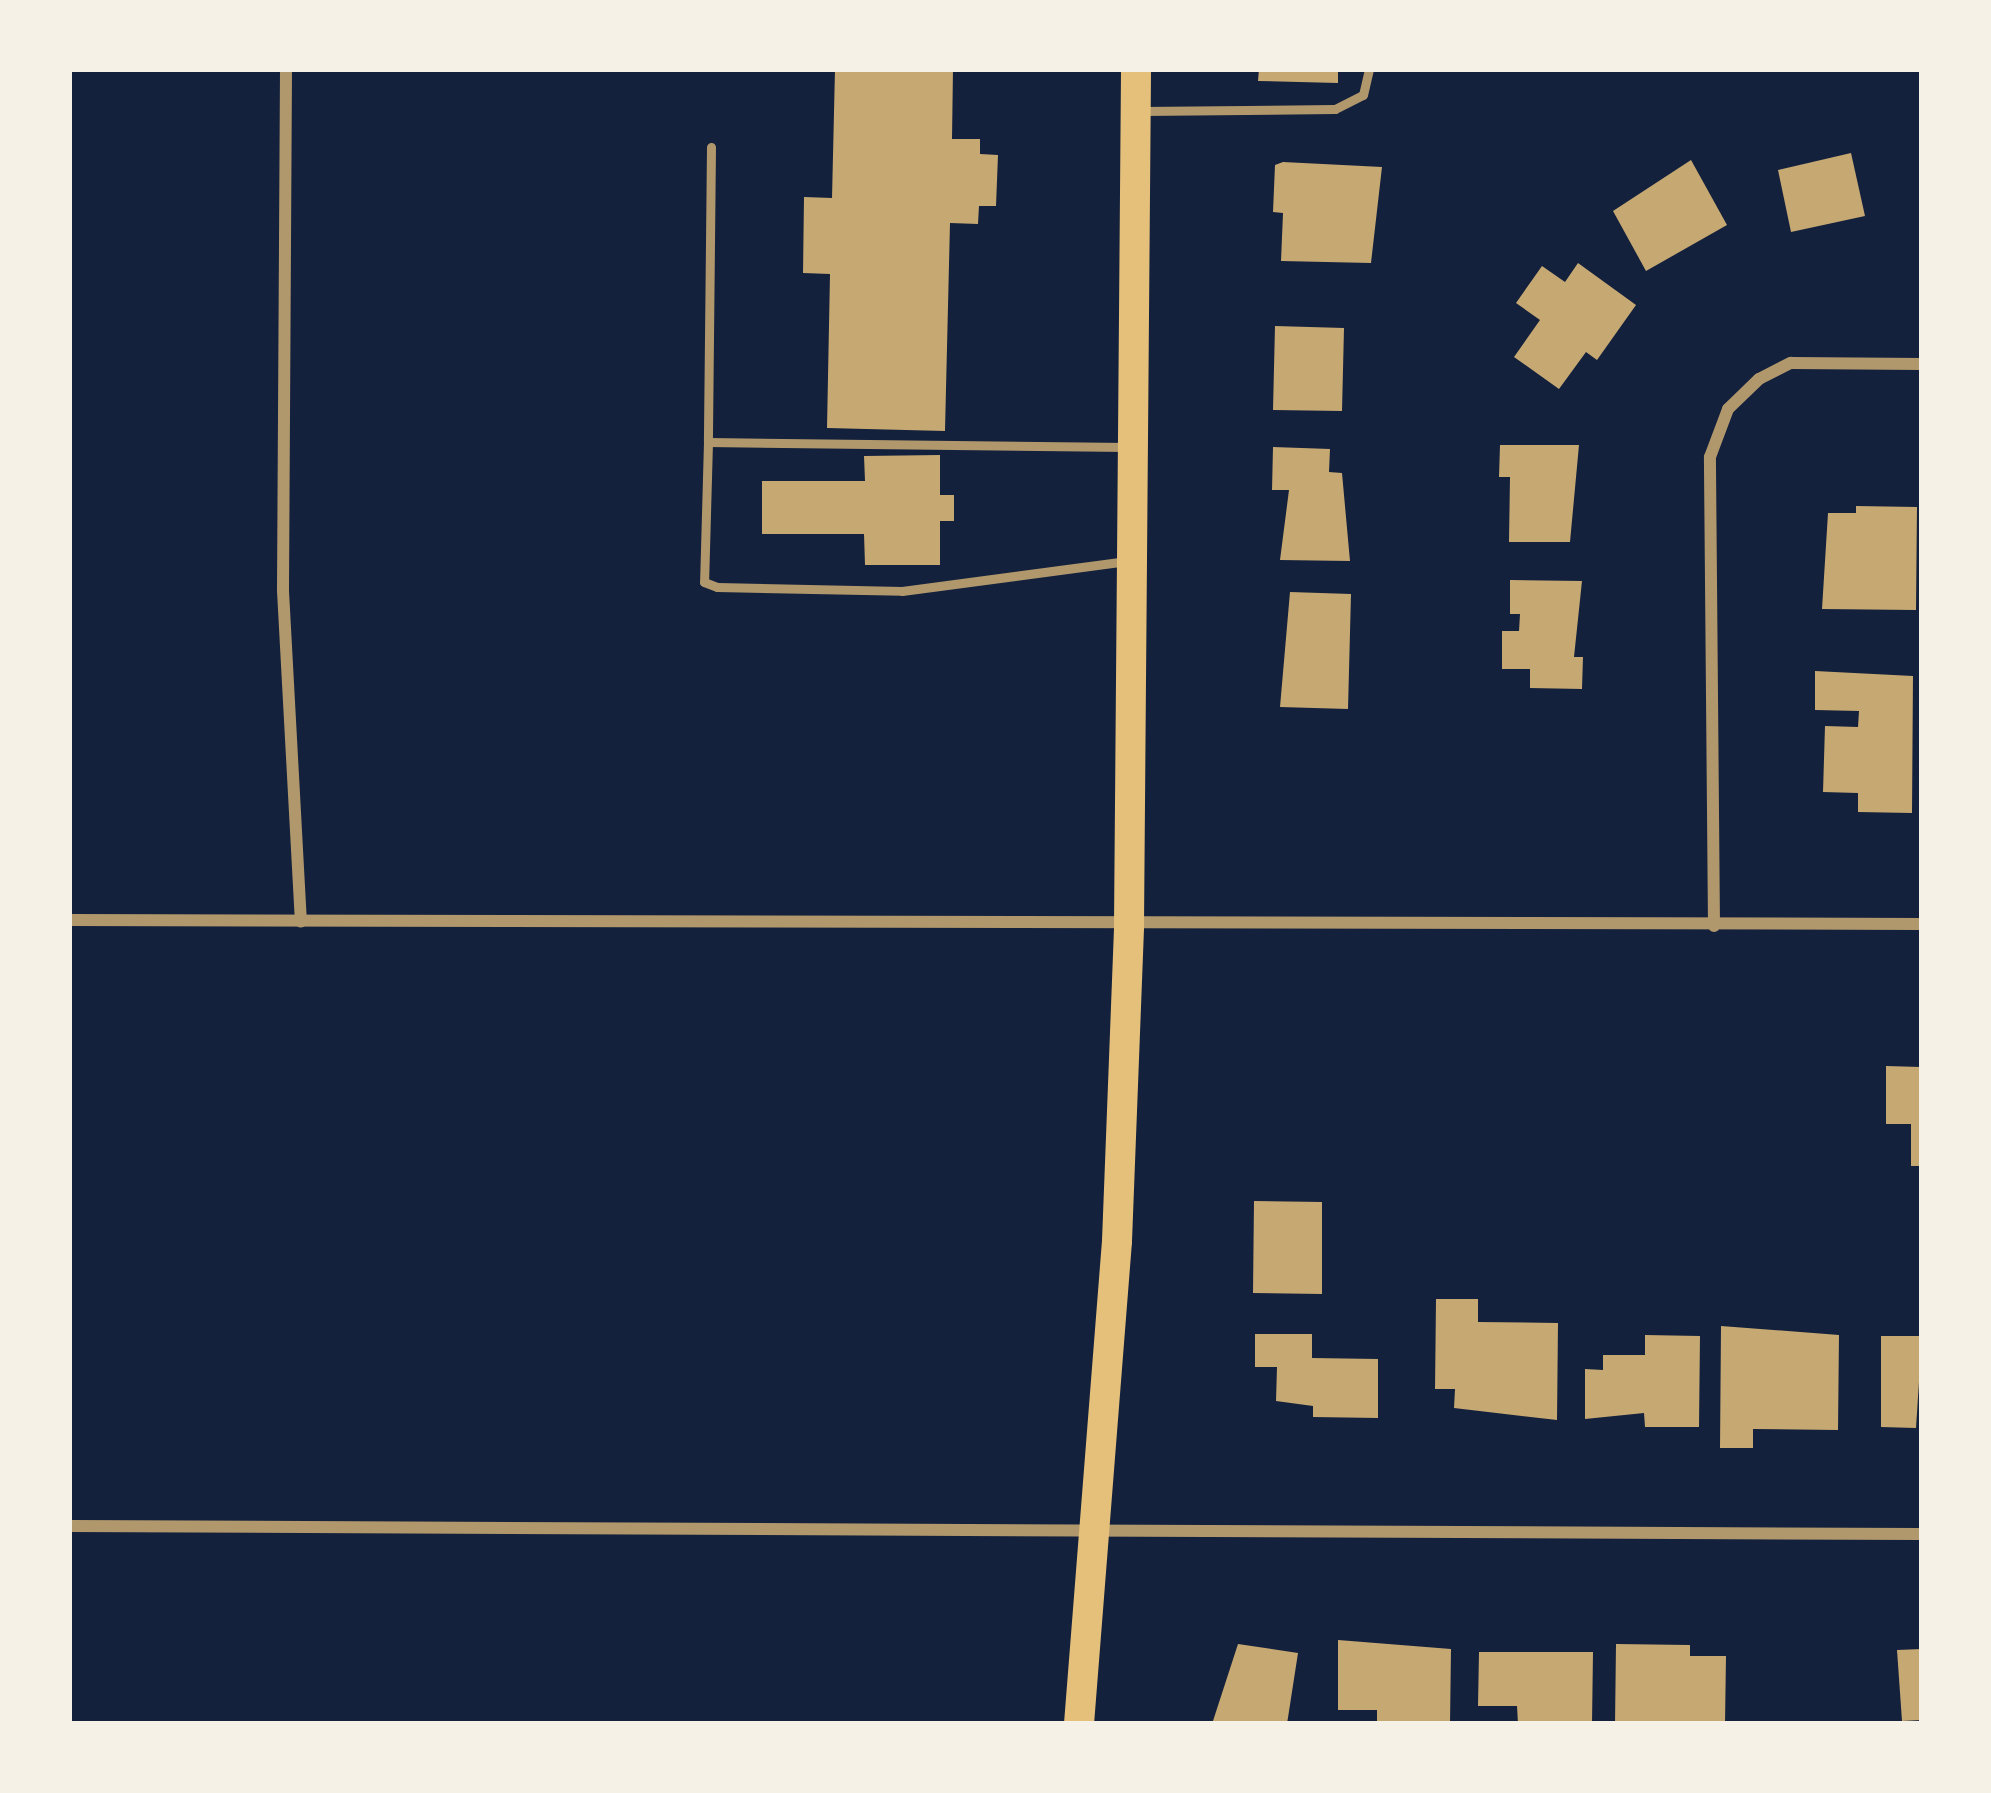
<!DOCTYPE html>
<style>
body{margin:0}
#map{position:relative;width:1991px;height:1793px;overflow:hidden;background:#14213d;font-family:"Fira Sans",sans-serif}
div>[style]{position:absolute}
.building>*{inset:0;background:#c6a872}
.service>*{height:9px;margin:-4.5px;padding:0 4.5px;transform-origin:4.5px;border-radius:4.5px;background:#b1986c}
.minor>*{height:12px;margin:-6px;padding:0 6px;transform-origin:6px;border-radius:6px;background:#b1986c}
.primary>*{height:30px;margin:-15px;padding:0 15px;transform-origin:15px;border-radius:15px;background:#e5c07b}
span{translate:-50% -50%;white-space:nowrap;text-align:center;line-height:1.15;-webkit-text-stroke:12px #f6f1e7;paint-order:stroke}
.frame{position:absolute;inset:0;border:72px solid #f6f1e7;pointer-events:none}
</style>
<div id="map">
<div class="building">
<i style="clip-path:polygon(835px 69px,953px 69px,952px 139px,980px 139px,980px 154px,998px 155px,996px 206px,979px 206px,978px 224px,950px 223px,945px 431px,827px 428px,830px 274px,803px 273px,804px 197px,832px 198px)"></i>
<i style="clip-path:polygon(1259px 69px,1338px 69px,1338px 83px,1258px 81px)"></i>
<i style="clip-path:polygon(1851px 153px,1865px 216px,1791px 232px,1778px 170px)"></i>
<i style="clip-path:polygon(1691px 160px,1727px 225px,1646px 271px,1613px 211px)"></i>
<i style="clip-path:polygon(1283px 162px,1382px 167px,1371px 263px,1281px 261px,1283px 213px,1273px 212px,1275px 165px)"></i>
<i style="clip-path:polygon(1578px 263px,1636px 305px,1597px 360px,1586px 352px,1559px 389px,1514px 357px,1540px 320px,1516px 303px,1542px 266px,1565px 282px)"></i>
<i style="clip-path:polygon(1275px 326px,1344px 328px,1342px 411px,1273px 410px)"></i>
<i style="clip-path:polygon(1500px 445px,1579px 445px,1570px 542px,1509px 542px,1510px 477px,1499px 477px)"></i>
<i style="clip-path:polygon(1273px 447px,1330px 449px,1329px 472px,1342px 473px,1350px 561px,1280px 560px,1289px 490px,1272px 490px)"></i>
<i style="clip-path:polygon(940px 455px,940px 495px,954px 495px,954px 521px,940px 521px,940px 565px,865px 565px,864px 534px,762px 534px,762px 481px,865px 481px,864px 456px)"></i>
<i style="clip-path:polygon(1856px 506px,1917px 507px,1916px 610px,1822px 609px,1828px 513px,1856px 513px)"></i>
<i style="clip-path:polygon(1510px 580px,1582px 581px,1574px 657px,1583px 657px,1582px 689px,1530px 688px,1530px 669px,1502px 669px,1502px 631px,1519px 631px,1520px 614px,1510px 614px)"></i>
<i style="clip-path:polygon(1290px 592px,1351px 594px,1348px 709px,1280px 707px)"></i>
<i style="clip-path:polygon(1815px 671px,1913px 676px,1912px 813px,1858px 812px,1858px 793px,1823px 792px,1825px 726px,1858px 727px,1859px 711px,1815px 710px)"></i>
<i style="clip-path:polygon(1886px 1066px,1921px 1067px,1922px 1166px,1911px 1166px,1911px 1124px,1886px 1124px)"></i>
<i style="clip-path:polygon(1254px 1201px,1322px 1202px,1322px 1294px,1253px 1293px)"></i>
<i style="clip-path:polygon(1436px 1299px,1478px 1299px,1478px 1322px,1558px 1323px,1557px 1420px,1454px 1408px,1455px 1389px,1435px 1389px)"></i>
<i style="clip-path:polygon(1721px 1326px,1839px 1335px,1838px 1430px,1753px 1429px,1753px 1448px,1720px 1448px)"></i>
<i style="clip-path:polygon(1255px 1334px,1312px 1334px,1312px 1358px,1378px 1359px,1378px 1418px,1313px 1417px,1313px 1406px,1276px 1401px,1277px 1367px,1255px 1367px)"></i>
<i style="clip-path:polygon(1645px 1335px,1700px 1336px,1699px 1427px,1645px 1427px,1644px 1413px,1585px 1419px,1585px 1369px,1603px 1370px,1603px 1355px,1645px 1355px)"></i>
<i style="clip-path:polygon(1881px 1336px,1922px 1336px,1916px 1428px,1881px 1427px)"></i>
<i style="clip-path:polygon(1338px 1640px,1451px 1649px,1450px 1724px,1377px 1724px,1377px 1710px,1338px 1710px)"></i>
<i style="clip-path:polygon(1238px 1644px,1298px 1653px,1287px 1724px,1212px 1724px)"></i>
<i style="clip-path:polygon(1616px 1644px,1690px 1645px,1690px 1656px,1726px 1656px,1725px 1724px,1615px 1724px)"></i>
<i style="clip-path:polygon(1922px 1649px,1922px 1720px,1902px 1721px,1897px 1650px)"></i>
<i style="clip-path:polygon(1479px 1652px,1593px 1652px,1592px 1724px,1518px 1724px,1517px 1706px,1478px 1706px)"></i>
</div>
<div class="service">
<i style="left:1142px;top:111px;width:193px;rotate:-0.6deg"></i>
<i style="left:1335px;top:109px;width:31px;rotate:-27deg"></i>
<i style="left:1363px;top:95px;width:27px;rotate:-77deg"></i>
<i style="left:711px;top:147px;width:295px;rotate:90.6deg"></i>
<i style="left:708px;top:442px;width:419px;rotate:0.7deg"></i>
<i style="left:708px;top:442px;width:140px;rotate:91.6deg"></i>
<i style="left:704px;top:582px;width:14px;rotate:21deg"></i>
<i style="left:717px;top:587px;width:185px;rotate:1.2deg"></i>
<i style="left:902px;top:591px;width:227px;rotate:-7.6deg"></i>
</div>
<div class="minor">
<i style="left:286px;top:69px;width:522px;rotate:90.33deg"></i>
<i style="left:283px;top:591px;width:331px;rotate:86.9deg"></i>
<i style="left:69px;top:920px;width:1853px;rotate:0.12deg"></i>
<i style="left:1714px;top:926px;width:469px;rotate:-90.5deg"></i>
<i style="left:1710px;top:457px;width:51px;rotate:-69.4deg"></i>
<i style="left:1728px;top:409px;width:43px;rotate:-44.1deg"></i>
<i style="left:1759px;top:379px;width:36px;rotate:-27deg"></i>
<i style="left:1791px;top:363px;width:131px;rotate:0.4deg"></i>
<i style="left:69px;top:1526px;width:1853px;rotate:0.25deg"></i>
</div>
<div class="primary">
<i style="left:1079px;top:1724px;width:484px;rotate:-85.5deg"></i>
<i style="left:1117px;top:1241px;width:316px;rotate:-87.8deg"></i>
<i style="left:1129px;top:925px;width:856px;rotate:-89.53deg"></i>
</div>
<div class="frame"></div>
</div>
